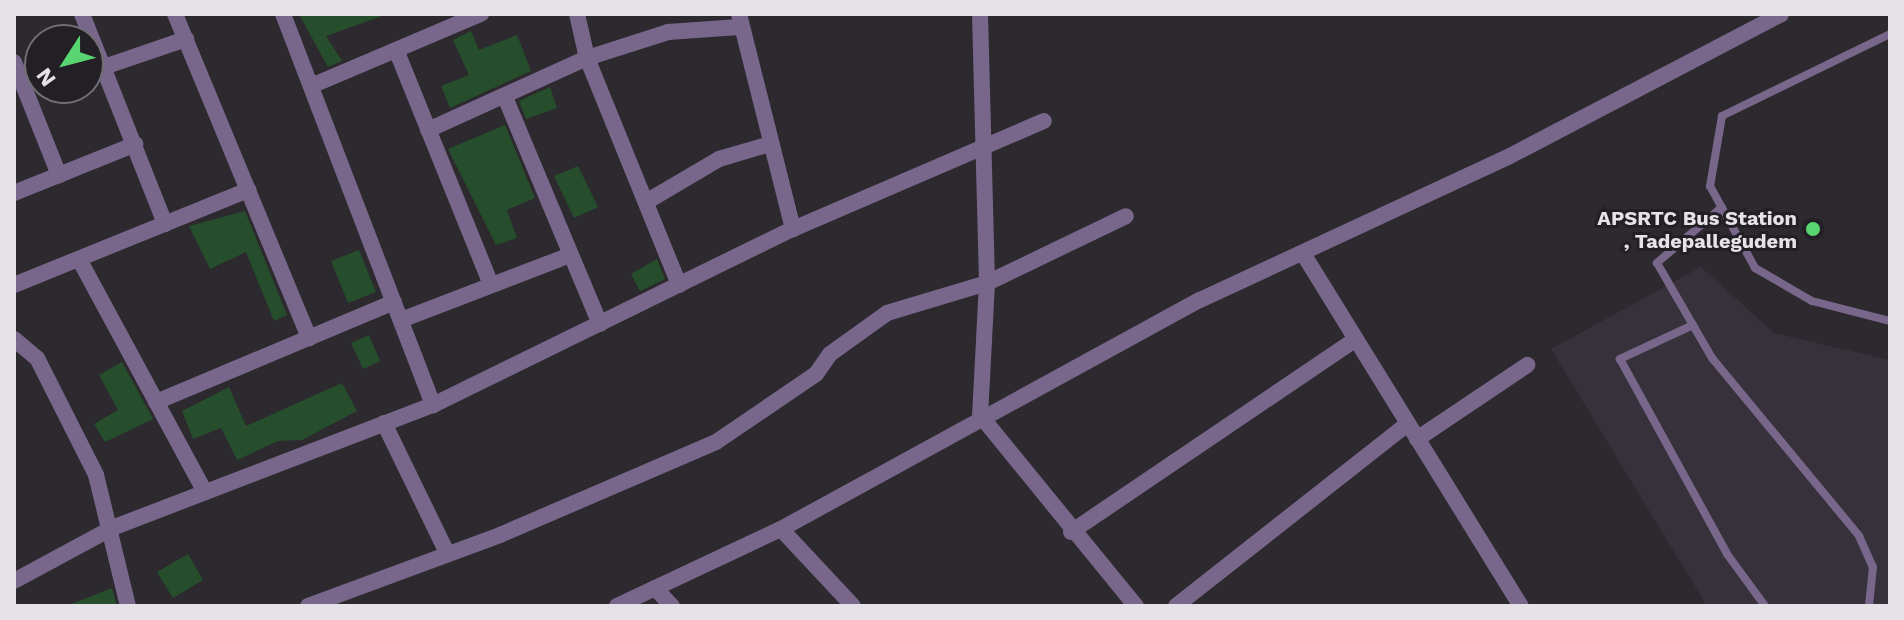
<!DOCTYPE html>
<style>
body{margin:0}
#map{position:relative;width:1904px;height:620px;overflow:hidden;background:#2c292f;font-family:"Work Sans",sans-serif}
div>[style]{position:absolute}
.built>*{inset:0;background:#37313c}
.building>*{inset:0;background:#264e2c}
.service>*{height:8px;margin:-4px;padding:0 4px;transform-origin:4px;border-radius:4px;background:#79678b}
.minor>*{height:16px;margin:-8px;padding:0 8px;transform-origin:8px;border-radius:8px;background:#79678b}
.tertiary>*{height:16px;margin:-8px;padding:0 8px;transform-origin:8px;border-radius:8px;background:#79678b}
.dots>*{width:22px;height:22px;translate:-50% -50%;box-sizing:border-box;border:4px solid #221f25;border-radius:50%}
span{translate:-50% -50%;white-space:nowrap;text-align:center;line-height:1.15;-webkit-text-stroke:6px #221f25;paint-order:stroke}
.poi-label{font-size:20px;color:#e5e3e7;font-weight:700}
.right{translate:-100% -50%;text-align:right}
.frame{position:absolute;inset:0;border:16px solid #e5e3e7;pointer-events:none}
.north{position:absolute;left:24px;top:24px;width:80px;height:80px;box-sizing:border-box;background:#221f25;border:2px solid #706d73;border-radius:50%;rotate:234deg;font-size:22px;font-weight:700;line-height:32px;text-align:center;color:#e5e3e7}
.north::after{content:'';display:block;margin:auto;width:28px;height:36px;background:#58d570;clip-path:polygon(50% 0,100% 100%,50% 72%,0 100%)}
</style>
<div id="map">
<div class="built">
<i style="clip-path:polygon(1701px 267px,1774px 333px,1890px 360px,1890px 606px,1707px 606px,1551px 349px)"></i>
</div>
<div class="building">
<i style="clip-path:polygon(299px 14px,382px 14px,382px 16px,326px 36px,342px 61px,328px 67px)"></i>
<i style="clip-path:polygon(471px 31px,479px 50px,517px 35px,531px 71px,450px 108px,441px 86px,469px 75px,453px 40px)"></i>
<i style="clip-path:polygon(550px 87px,557px 108px,526px 119px,519px 101px)"></i>
<i style="clip-path:polygon(505px 125px,535px 198px,507px 210px,517px 238px,496px 245px,448px 149px)"></i>
<i style="clip-path:polygon(578px 166px,598px 207px,574px 218px,554px 176px)"></i>
<i style="clip-path:polygon(245px 211px,287px 315px,274px 321px,246px 252px,210px 269px,189px 226px)"></i>
<i style="clip-path:polygon(359px 250px,376px 292px,348px 303px,331px 261px)"></i>
<i style="clip-path:polygon(657px 259px,665px 279px,640px 291px,631px 274px)"></i>
<i style="clip-path:polygon(369px 335px,380px 361px,363px 369px,351px 343px)"></i>
<i style="clip-path:polygon(122px 362px,153px 419px,105px 442px,94px 424px,118px 410px,99px 375px)"></i>
<i style="clip-path:polygon(342px 383px,357px 411px,302px 440px,278px 441px,237px 460px,221px 428px,193px 439px,182px 411px,229px 387px,246px 426px)"></i>
<i style="clip-path:polygon(188px 554px,203px 580px,173px 598px,157px 572px)"></i>
<i style="clip-path:polygon(112px 588px,117px 606px,69px 606px,69px 605px)"></i>
</div>
<div class="service">
<i style="left:1890px;top:34px;width:187px;rotate:154deg"></i>
<i style="left:1722px;top:116px;width:71px;rotate:99.7deg"></i>
<i style="left:1710px;top:186px;width:94px;rotate:61.2deg"></i>
<i style="left:1755px;top:268px;width:66px;rotate:30.1deg"></i>
<i style="left:1812px;top:301px;width:81px;rotate:14.4deg"></i>
<i style="left:1722px;top:207px;width:86px;rotate:139.3deg"></i>
<i style="left:1657px;top:263px;width:110px;rotate:59.9deg"></i>
<i style="left:1712px;top:358px;width:231px;rotate:50.4deg"></i>
<i style="left:1859px;top:536px;width:34px;rotate:66deg"></i>
<i style="left:1873px;top:567px;width:39px;rotate:96deg"></i>
<i style="left:1693px;top:325px;width:81px;rotate:155deg"></i>
<i style="left:1620px;top:359px;width:222px;rotate:61.2deg"></i>
<i style="left:1727px;top:554px;width:64px;rotate:53.8deg"></i>
</div>
<div class="minor">
<i style="left:82px;top:14px;width:226px;rotate:68.4deg"></i>
<i style="left:175px;top:14px;width:351px;rotate:67.5deg"></i>
<i style="left:283px;top:14px;width:419px;rotate:69deg"></i>
<i style="left:577px;top:14px;width:45px;rotate:77.2deg"></i>
<i style="left:587px;top:58px;width:245px;rotate:67.9deg"></i>
<i style="left:739px;top:14px;width:222px;rotate:75.9deg"></i>
<i style="left:980px;top:14px;width:269px;rotate:88.5deg"></i>
<i style="left:987px;top:283px;width:132px;rotate:93deg"></i>
<i style="left:980px;top:415px;width:247px;rotate:50.8deg"></i>
<i style="left:397px;top:52px;width:251px;rotate:68deg"></i>
<i style="left:14px;top:62px;width:122px;rotate:68.3deg"></i>
<i style="left:104px;top:67px;width:87px;rotate:-18.9deg"></i>
<i style="left:311px;top:86px;width:185px;rotate:-23deg"></i>
<i style="left:505px;top:97px;width:246px;rotate:67.3deg"></i>
<i style="left:428px;top:130px;width:175px;rotate:-24.4deg"></i>
<i style="left:587px;top:58px;width:85px;rotate:-17.8deg"></i>
<i style="left:668px;top:32px;width:71px;rotate:-4deg"></i>
<i style="left:14px;top:193px;width:131px;rotate:-21.9deg"></i>
<i style="left:646px;top:202px;width:85px;rotate:-30.5deg"></i>
<i style="left:719px;top:159px;width:53px;rotate:-16.4deg"></i>
<i style="left:1304px;top:255px;width:413px;rotate:58.3deg"></i>
<i style="left:79px;top:259px;width:265px;rotate:61.6deg"></i>
<i style="left:14px;top:285px;width:253px;rotate:-22.1deg"></i>
<i style="left:401px;top:320px;width:181px;rotate:-21deg"></i>
<i style="left:14px;top:339px;width:30px;rotate:40deg"></i>
<i style="left:37px;top:358px;width:131px;rotate:63.2deg"></i>
<i style="left:96px;top:475px;width:135px;rotate:76.3deg"></i>
<i style="left:156px;top:402px;width:258px;rotate:-22.8deg"></i>
<i style="left:384px;top:423px;width:144px;rotate:64.1deg"></i>
<i style="left:1417px;top:439px;width:133px;rotate:-33.9deg"></i>
<i style="left:781px;top:529px;width:105px;rotate:46.9deg"></i>
<i style="left:1071px;top:532px;width:344px;rotate:-34.1deg"></i>
<i style="left:14px;top:581px;width:111px;rotate:-28.4deg"></i>
<i style="left:112px;top:528px;width:344px;rotate:-21deg"></i>
<i style="left:433px;top:405px;width:401px;rotate:-26.1deg"></i>
<i style="left:793px;top:229px;width:273px;rotate:-23.3deg"></i>
<i style="left:655px;top:588px;width:25px;rotate:47deg"></i>
<i style="left:308px;top:606px;width:205px;rotate:-20.3deg"></i>
<i style="left:500px;top:535px;width:235px;rotate:-23.3deg"></i>
<i style="left:716px;top:442px;width:121px;rotate:-34.2deg"></i>
<i style="left:816px;top:374px;width:24px;rotate:-55deg"></i>
<i style="left:830px;top:354px;width:70px;rotate:-35.7deg"></i>
<i style="left:887px;top:313px;width:104px;rotate:-16.7deg"></i>
<i style="left:987px;top:283px;width:154px;rotate:-25.7deg"></i>
<i style="left:1176px;top:606px;width:294px;rotate:-38.2deg"></i>
</div>
<div class="tertiary">
<i style="left:617px;top:606px;width:181px;rotate:-25.2deg"></i>
<i style="left:781px;top:529px;width:477px;rotate:-28.7deg"></i>
<i style="left:1200px;top:300px;width:340px;rotate:-24.9deg"></i>
<i style="left:1508px;top:157px;width:308px;rotate:-27.6deg"></i>
</div>
<div class="dots">
<i style="left:1813px;top:229px;background:#58d570"></i>
</div>
<div class="poi-label">
<span class="right" style="left:1797px;top:230px">APSRTC Bus Station<br>, Tadepallegudem</span>
</div>
<div class="frame"></div>
<div class="north">N</div>
</div>
